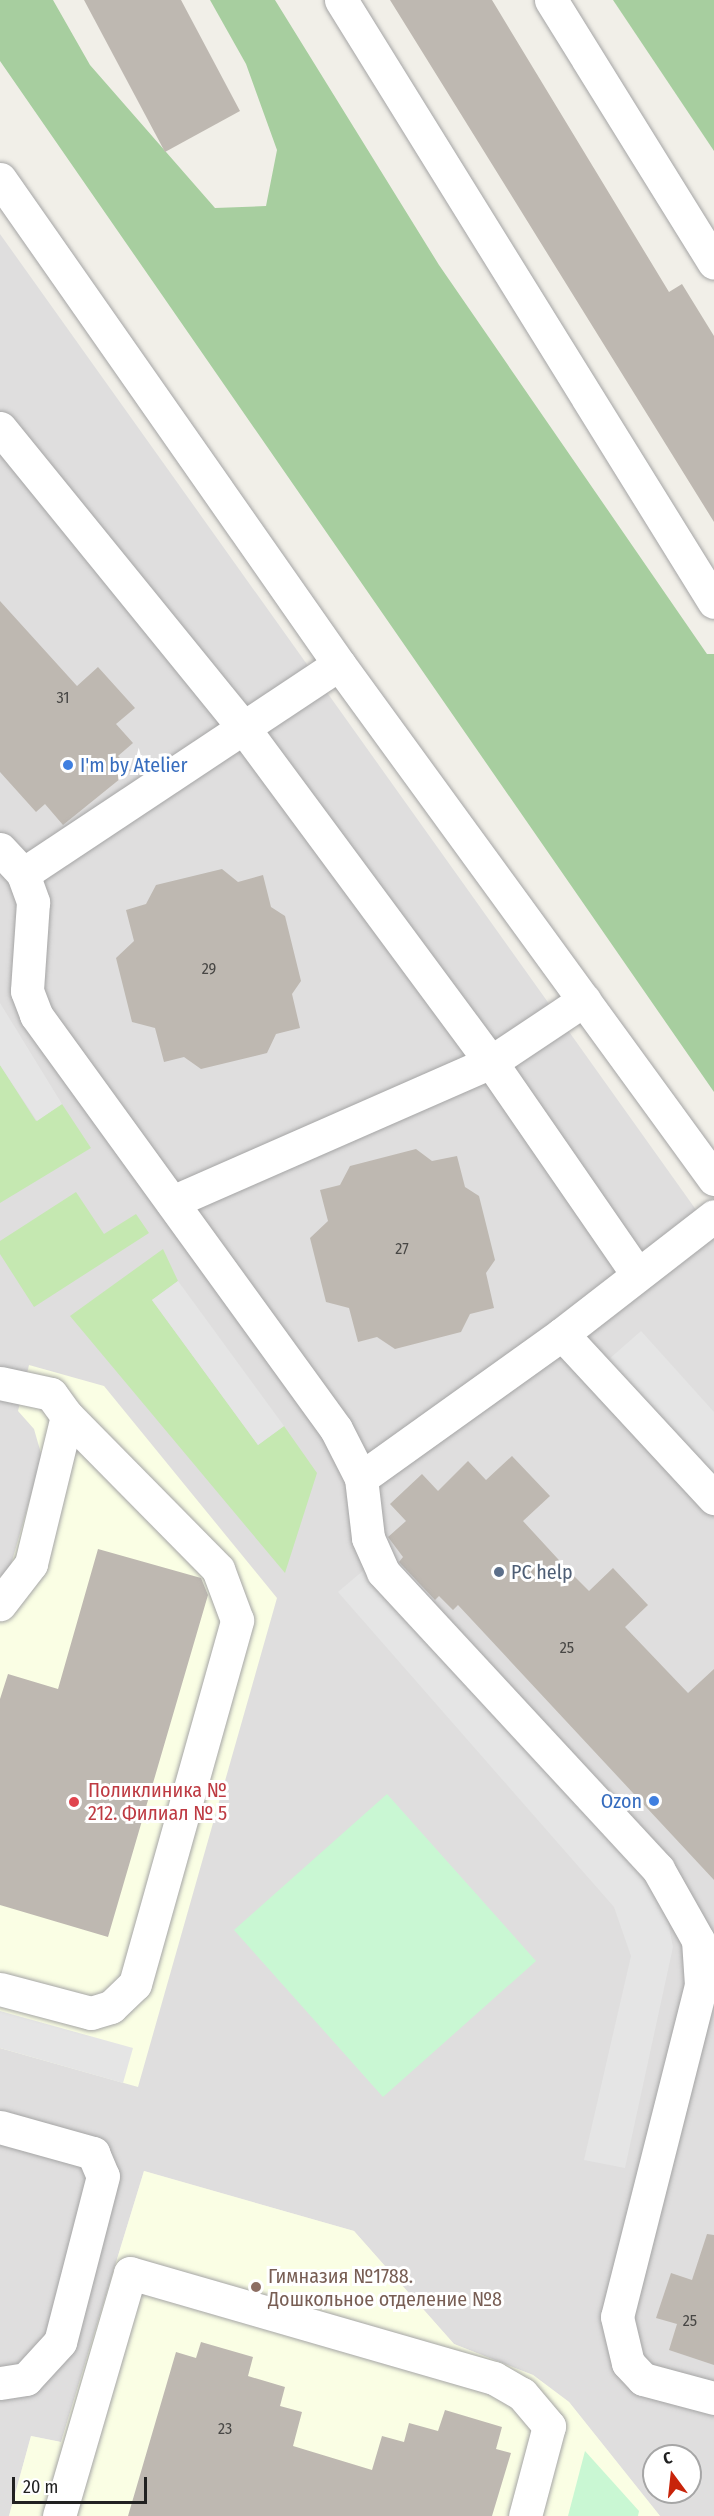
<!DOCTYPE html>
<meta charset="utf-8">
<style>
body{margin:0}
#map{position:relative;width:714px;height:2516px;overflow:hidden;background:#f1efe8;font-family:"Fira Sans Condensed",sans-serif}
div>[style]{position:absolute}
.residential>*{inset:0;background:#dfdede}
.education>*{inset:0;background:#fafee4}
.grass>*{inset:0;background:#c5e8b1}
.forest>*{inset:0;background:#a7ce9f}
.park>*{inset:0;background:#c9f7d3}
.parking>*{inset:0;background:#e5e5e5}
.building>*{inset:0;background:#beb8b1}
.roads{filter:drop-shadow(0 0 2px #a5a5a5) drop-shadow(0 0 2px #a5a5a5)}
.minor>*{height:33px;margin:-16.5px;padding:0 16.5px;transform-origin:16.5px;border-radius:16.5px;background:#fff}
.dots>*{width:16px;height:16px;translate:-50% -50%;box-sizing:border-box;border:3px solid #fff;border-radius:50%}
span{translate:-50% -50%;white-space:nowrap;text-align:center;line-height:1.15;-webkit-text-stroke:6px #fff;paint-order:stroke}
.number-label{font-size:16px;color:#484745}
.number-label span{-webkit-text-stroke-width:0}
.shop-label{font-size:20px;color:#366cbe}
.left{translate:0 -50%;text-align:left}
.right{translate:-100% -50%;text-align:right}
.service-label{font-size:20px;color:#4e5e75}
.health-label{font-size:20px;color:#be3a42}
.education-label{font-size:20px;color:#785e54}
.north{position:absolute;left:642px;top:2444px;width:60px;height:60px;box-sizing:border-box;background:#fff;border:2px solid #a6a6a6;border-radius:50%;rotate:345deg;font-size:16px;font-weight:700;line-height:24px;text-align:center;color:#212121}
.north::after{content:'';display:block;margin:auto;width:21px;height:27px;background:#c8240a;clip-path:polygon(50% 0,100% 100%,50% 72%,0 100%)}
.scale{position:absolute;left:12px;top:2477px;width:135px;height:27px;box-sizing:border-box;border:3px solid #212121;border-top:0;padding-left:8px;font-size:18px;line-height:21px;white-space:nowrap;color:#212121;-webkit-text-stroke:4px #fff;paint-order:stroke}
</style>
<div id="map">
<div class="residential">
<i style="clip-path:polygon(evenodd,0 234px,714px 1235px,714px 2516px,660px 2516px,569px 2402px,533px 2375px,454px 2344px,354px 2231px,144px 2171px,61px 2442px,31px 2436px,9px 2516px,0 2516px,0 234px,654px 2456px,690px 2456px,690px 2492px,654px 2492px,654px 2456px)"></i>
</div>
<div class="education">
<i style="clip-path:polygon(29px 1365px,104px 1386px,277px 1598px,138px 2087px,0 2048px,0 1577px,10px 1568px,42px 1457px,34px 1429px,18px 1411px)"></i>
<i style="clip-path:polygon(144px 2171px,354px 2231px,454px 2344px,533px 2375px,569px 2402px,660px 2516px,9px 2516px,31px 2436px,61px 2442px)"></i>
</div>
<div class="grass">
<i style="clip-path:polygon(0 1065px,36px 1121px,62px 1104px,91px 1148px,0 1203px)"></i>
<i style="clip-path:polygon(76px 1192px,104px 1234px,136px 1214px,149px 1233px,34px 1307px,0 1254px,0 1241px)"></i>
<i style="clip-path:polygon(163px 1249px,178px 1281px,152px 1300px,258px 1445px,284px 1426px,317px 1473px,285px 1573px,70px 1316px)"></i>
</div>
<div class="forest">
<i style="clip-path:polygon(0 0,53px 0,90px 65px,215px 208px,266px 206px,277px 150px,246px 64px,210px 0,275px 0,439px 265px,707px 654px,714px 654px,714px 1092px,0 61px)"></i>
<i style="clip-path:polygon(613px 0,714px 0,714px 151px)"></i>
</div>
<div class="park">
<i style="clip-path:polygon(387px 1794px,536px 1961px,383px 2097px,234px 1930px)"></i>
<i style="clip-path:polygon(585px 2451px,639px 2511px,638px 2516px,568px 2516px)"></i>
</div>
<div class="parking">
<i style="clip-path:polygon(0 1003px,62px 1104px,37px 1121px,0 1065px)"></i>
<i style="clip-path:polygon(178px 1281px,284px 1426px,258px 1445px,152px 1300px)"></i>
<i style="clip-path:polygon(641px 1331px,714px 1412px,714px 1477px,608px 1360px)"></i>
<i style="clip-path:polygon(365px 1569px,645px 1879px,667px 1917px,673px 1947px,625px 2168px,584px 2160px,631px 1956px,614px 1907px,338px 1592px)"></i>
<i style="clip-path:polygon(0 2011px,133px 2048px,123px 2083px,0 2048px)"></i>
</div>
<div class="building">
<i style="clip-path:polygon(84px 0,181px 0,240px 111px,165px 152px)"></i>
<i style="clip-path:polygon(390px 0,492px 0,669px 292px,682px 284px,714px 336px,714px 522px)"></i>
<i style="clip-path:polygon(0 601px,77px 686px,98px 667px,135px 708px,116px 724px,133px 743px,118px 756px,131px 770px,63px 825px,45px 804px,36px 812px,0 772px)"></i>
<i style="clip-path:polygon(222px 869px,238px 882px,263px 875px,271px 907px,285px 916px,301px 981px,292px 994px,300px 1028px,276px 1034px,267px 1053px,201px 1069px,184px 1057px,164px 1062px,155px 1028px,132px 1022px,116px 958px,134px 941px,126px 910px,146px 904px,156px 885px)"></i>
<i style="clip-path:polygon(416px 1149px,432px 1161px,457px 1156px,465px 1187px,479px 1196px,495px 1260px,486px 1273px,494px 1308px,470px 1314px,461px 1332px,395px 1349px,377px 1337px,358px 1342px,349px 1308px,326px 1302px,310px 1238px,328px 1221px,320px 1190px,340px 1185px,350px 1166px)"></i>
<i style="clip-path:polygon(512px 1456px,550px 1496px,523px 1521px,569px 1571px,589px 1591px,613px 1568px,648px 1605px,625px 1627px,688px 1693px,714px 1669px,714px 1880px,458px 1605px,453px 1610px,439px 1596px,435px 1600px,399px 1562px,403px 1557px,388px 1537px,406px 1521px,390px 1504px,422px 1474px,438px 1491px,468px 1461px,486px 1480px)"></i>
<i style="clip-path:polygon(98px 1549px,201px 1578px,208px 1595px,108px 1937px,0 1905px,0 1699px,8px 1674px,58px 1689px)"></i>
<i style="clip-path:polygon(707px 2234px,714px 2235px,714px 2365px,669px 2350px,677px 2324px,656px 2318px,671px 2273px,692px 2280px)"></i>
<i style="clip-path:polygon(201px 2342px,253px 2357px,248px 2376px,285px 2387px,280px 2406px,302px 2412px,293px 2446px,372px 2470px,382px 2436px,404px 2442px,409px 2423px,438px 2431px,445px 2410px,502px 2427px,496px 2449px,511px 2453px,492px 2516px,128px 2516px,176px 2352px,196px 2358px)"></i>
</div>
<div class="roads">
<div class="minor">
<i style="left:341px;top:0;width:708px;rotate:58.22deg"></i>
<i style="left:551px;top:0;width:309px;rotate:58.2deg"></i>
<i style="left:0;top:179px;width:592px;rotate:55.05deg"></i>
<i style="left:339px;top:664px;width:637px;rotate:53.94deg"></i>
<i style="left:0;top:428px;width:389px;rotate:50.9deg"></i>
<i style="left:245px;top:730px;width:413px;rotate:53.5deg"></i>
<i style="left:491px;top:1062px;width:257px;rotate:55.4deg"></i>
<i style="left:0;top:849px;width:34px;rotate:47deg"></i>
<i style="left:23px;top:874px;width:30px;rotate:70deg"></i>
<i style="left:33px;top:902px;width:89px;rotate:93.9deg"></i>
<i style="left:27px;top:991px;width:26px;rotate:69deg"></i>
<i style="left:36px;top:1015px;width:511px;rotate:54.07deg"></i>
<i style="left:336px;top:1429px;width:55px;rotate:63deg"></i>
<i style="left:361px;top:1478px;width:60px;rotate:83.3deg"></i>
<i style="left:368px;top:1538px;width:37px;rotate:66deg"></i>
<i style="left:383px;top:1572px;width:405px;rotate:47.2deg"></i>
<i style="left:658px;top:1869px;width:81px;rotate:60.6deg"></i>
<i style="left:698px;top:1940px;width:45px;rotate:86.2deg"></i>
<i style="left:701px;top:1985px;width:342px;rotate:104.2deg"></i>
<i style="left:617px;top:2317px;width:47px;rotate:76.6deg"></i>
<i style="left:628px;top:2363px;width:22px;rotate:47deg"></i>
<i style="left:643px;top:2379px;width:73px;rotate:15deg"></i>
<i style="left:23px;top:874px;width:379px;rotate:-33.6deg"></i>
<i style="left:172px;top:1202px;width:348px;rotate:-23.7deg"></i>
<i style="left:491px;top:1062px;width:112px;rotate:-33.7deg"></i>
<i style="left:562px;top:1334px;width:224px;rotate:47.2deg"></i>
<i style="left:0;top:1383px;width:52px;rotate:12.2deg"></i>
<i style="left:51px;top:1394px;width:27px;rotate:54deg"></i>
<i style="left:67px;top:1416px;width:152px;rotate:103.7deg"></i>
<i style="left:31px;top:1564px;width:51px;rotate:127.8deg"></i>
<i style="left:361px;top:1478px;width:247px;rotate:-35.6deg"></i>
<i style="left:562px;top:1334px;width:192px;rotate:-37.8deg"></i>
<i style="left:0;top:1989px;width:94px;rotate:14.8deg"></i>
<i style="left:91px;top:2013px;width:21px;rotate:-17deg"></i>
<i style="left:111px;top:2007px;width:33px;rotate:-44deg"></i>
<i style="left:135px;top:1984px;width:378px;rotate:-74.3deg"></i>
<i style="left:237px;top:1620px;width:54px;rotate:-110.4deg"></i>
<i style="left:218px;top:1569px;width:215px;rotate:-134.6deg"></i>
<i style="left:0;top:2127px;width:97px;rotate:15.6deg"></i>
<i style="left:93px;top:2153px;width:25px;rotate:67deg"></i>
<i style="left:103px;top:2176px;width:171px;rotate:104.5deg"></i>
<i style="left:60px;top:2342px;width:50px;rotate:132.6deg"></i>
<i style="left:26px;top:2379px;width:26px;rotate:171deg"></i>
<i style="left:59px;top:2516px;width:253px;rotate:-73.7deg"></i>
<i style="left:130px;top:2273px;width:379px;rotate:16.1deg"></i>
<i style="left:494px;top:2378px;width:32px;rotate:30deg"></i>
<i style="left:522px;top:2394px;width:42px;rotate:49.8deg"></i>
<i style="left:549px;top:2426px;width:93px;rotate:104.9deg"></i>
</div>
</div>
<div class="dots">
<i style="left:68px;top:765px;background:#3f7fe0"></i>
<i style="left:499px;top:1572px;background:#5c6f8a"></i>
<i style="left:654px;top:1801px;background:#3f7fe0"></i>
<i style="left:74px;top:1802px;background:#e0444e"></i>
<i style="left:256px;top:2287px;background:#8d6e63"></i>
</div>
<div class="number-label">
<span style="left:63px;top:698px">31</span>
<span style="left:209px;top:969px">29</span>
<span style="left:402px;top:1249px">27</span>
<span style="left:567px;top:1648px">25</span>
<span style="left:690px;top:2321px">25</span>
<span style="left:225px;top:2429px">23</span>
</div>
<div class="shop-label">
<span class="left" style="left:80px;top:765px">I'm by Atelier</span>
<span class="right" style="left:642px;top:1801px">Ozon</span>
</div>
<div class="service-label">
<span class="left" style="left:511px;top:1572px">PC help</span>
</div>
<div class="health-label">
<span class="left" style="left:88px;top:1802px">Поликлиника №<br>212. Филиал № 5</span>
</div>
<div class="education-label">
<span class="left" style="left:268px;top:2288px">Гимназия №1788.<br>Дошкольное отделение №8</span>
</div>
<div class="north">С</div>
<div class="scale">20 m</div>
</div>
